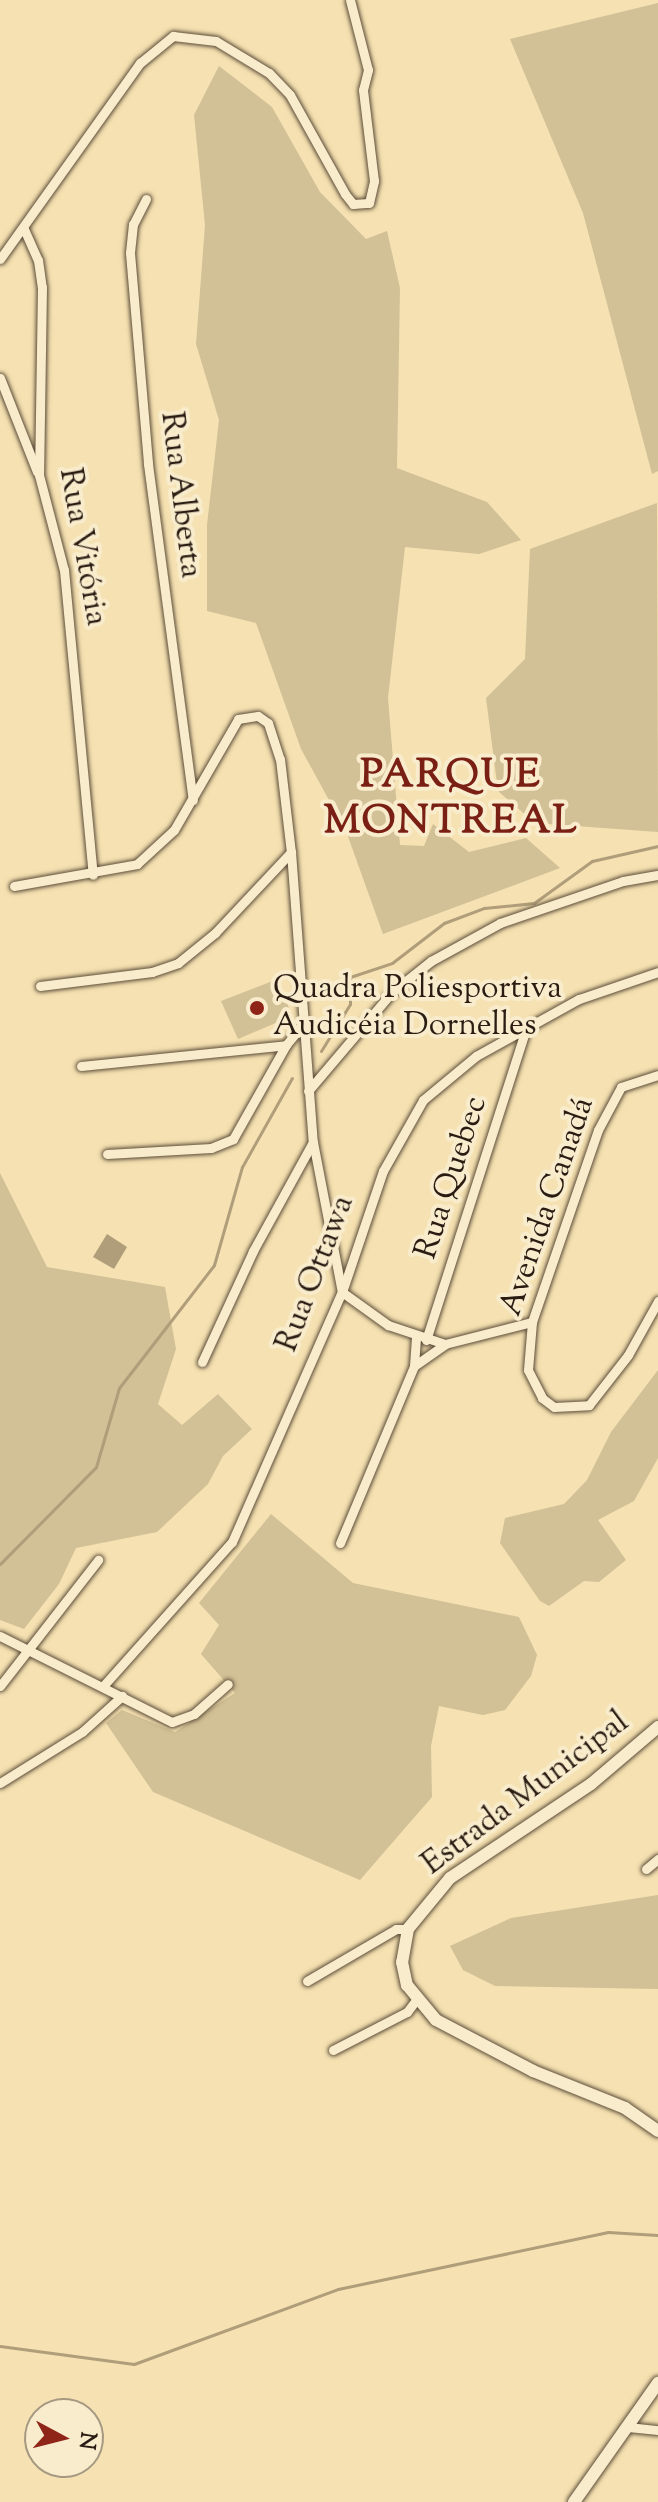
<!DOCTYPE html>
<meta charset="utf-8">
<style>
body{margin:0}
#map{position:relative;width:658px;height:2502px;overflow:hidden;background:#f5e1b1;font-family:"Sorts Mill Goudy",serif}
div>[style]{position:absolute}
.green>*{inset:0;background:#d2c096}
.water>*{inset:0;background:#b09e7b}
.stream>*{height:3px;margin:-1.5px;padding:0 1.5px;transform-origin:1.5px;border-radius:1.5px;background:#b09e7b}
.roads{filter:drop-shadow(0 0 2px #5d4d3a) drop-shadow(0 0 2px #5d4d3a)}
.minor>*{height:9px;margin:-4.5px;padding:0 4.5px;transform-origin:4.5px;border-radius:4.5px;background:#f8eccc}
.secondary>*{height:12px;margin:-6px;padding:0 6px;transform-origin:6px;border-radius:6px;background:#f8eccc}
.dots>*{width:22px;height:22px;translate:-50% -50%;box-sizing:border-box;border:4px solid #f8eccc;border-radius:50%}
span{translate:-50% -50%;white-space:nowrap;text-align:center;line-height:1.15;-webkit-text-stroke:8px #f8eccc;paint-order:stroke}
.street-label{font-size:32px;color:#2a1c13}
.poi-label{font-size:32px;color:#2a1c13}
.left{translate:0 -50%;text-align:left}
.district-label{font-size:40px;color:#7a1f14;font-weight:700;letter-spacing:2px}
.north{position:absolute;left:24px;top:2398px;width:80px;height:80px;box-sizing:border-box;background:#f8eccc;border:2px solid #a69982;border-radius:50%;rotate:97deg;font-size:22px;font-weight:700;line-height:32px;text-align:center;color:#2a1c13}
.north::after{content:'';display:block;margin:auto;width:28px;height:36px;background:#8f2418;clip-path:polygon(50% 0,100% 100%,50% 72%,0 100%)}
</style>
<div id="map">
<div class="green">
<i style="clip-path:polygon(658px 3px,658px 471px,652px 474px,583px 213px,510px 39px)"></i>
<i style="clip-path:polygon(219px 66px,272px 107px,320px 192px,366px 239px,387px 231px,400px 288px,397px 468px,487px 502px,521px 540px,479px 554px,405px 547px,388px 698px,400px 845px,424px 846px,433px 824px,469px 852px,526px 838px,560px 868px,383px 934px,346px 831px,301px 749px,256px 623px,207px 611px,207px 525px,219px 420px,196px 344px,205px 225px,194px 115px)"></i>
<i style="clip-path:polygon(657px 503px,658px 832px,535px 823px,498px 791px,486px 698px,525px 659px,530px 549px)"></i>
<i style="clip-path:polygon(278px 979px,292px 1016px,238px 1039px,221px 1001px)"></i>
<i style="clip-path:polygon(0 1173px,47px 1267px,165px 1287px,176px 1349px,158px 1404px,182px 1425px,218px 1394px,252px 1429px,223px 1456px,208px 1484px,157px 1532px,76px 1548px,59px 1584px,24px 1629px,0 1620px)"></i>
<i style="clip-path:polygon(658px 1370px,658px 1458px,634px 1501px,598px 1520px,626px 1560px,599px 1582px,584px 1581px,549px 1606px,540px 1601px,500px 1543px,505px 1518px,564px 1504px,587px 1480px,611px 1432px)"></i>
<i style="clip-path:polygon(271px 1514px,353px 1583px,519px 1617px,537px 1655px,531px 1676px,505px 1710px,483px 1715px,439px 1706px,431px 1746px,432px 1797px,360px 1880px,153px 1792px,106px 1723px,122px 1710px,175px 1732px,235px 1693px,201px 1654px,219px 1625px,199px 1603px)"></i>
<i style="clip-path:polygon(658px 1895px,658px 1989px,495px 1986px,463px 1970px,450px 1946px,511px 1918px)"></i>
</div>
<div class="water">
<i style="clip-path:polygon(107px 1234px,127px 1247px,114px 1269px,93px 1257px)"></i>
</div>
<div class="stream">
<i style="left:321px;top:1051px;width:55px;rotate:-58.3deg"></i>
<i style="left:350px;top:1004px;width:27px;rotate:-90deg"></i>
<i style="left:350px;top:977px;width:44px;rotate:-18.4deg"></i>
<i style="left:392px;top:963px;width:66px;rotate:-37.6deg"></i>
<i style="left:444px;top:923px;width:43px;rotate:-20.6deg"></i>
<i style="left:484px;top:908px;width:50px;rotate:-5.7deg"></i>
<i style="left:534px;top:903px;width:72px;rotate:-35.9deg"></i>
<i style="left:592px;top:861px;width:68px;rotate:-12.8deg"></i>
<i style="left:0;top:1564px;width:136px;rotate:-45.3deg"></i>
<i style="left:96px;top:1467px;width:82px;rotate:-73.8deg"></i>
<i style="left:119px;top:1388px;width:155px;rotate:-52.3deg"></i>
<i style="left:214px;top:1265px;width:102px;rotate:-74.1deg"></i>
<i style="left:242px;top:1167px;width:102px;rotate:-60.7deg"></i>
<i style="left:0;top:2346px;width:135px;rotate:7.7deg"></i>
<i style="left:134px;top:2364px;width:217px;rotate:-20.2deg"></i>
<i style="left:338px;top:2289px;width:276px;rotate:-11.9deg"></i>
<i style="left:608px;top:2232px;width:50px;rotate:3.4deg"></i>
</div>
<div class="roads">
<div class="minor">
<i style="left:146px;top:199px;width:28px;rotate:117deg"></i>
<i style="left:133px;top:224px;width:29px;rotate:96deg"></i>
<i style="left:130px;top:253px;width:212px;rotate:85.1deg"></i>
<i style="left:148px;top:464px;width:339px;rotate:82.4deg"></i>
<i style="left:24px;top:229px;width:34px;rotate:66deg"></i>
<i style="left:38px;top:260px;width:27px;rotate:82deg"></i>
<i style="left:42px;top:287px;width:188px;rotate:90.9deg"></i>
<i style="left:39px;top:475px;width:98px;rotate:75.3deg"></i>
<i style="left:64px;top:570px;width:306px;rotate:84.6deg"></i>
<i style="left:0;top:259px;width:241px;rotate:-54.5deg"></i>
<i style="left:140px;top:63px;width:43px;rotate:-39.3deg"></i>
<i style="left:173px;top:36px;width:43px;rotate:6.6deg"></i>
<i style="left:216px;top:41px;width:62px;rotate:31.1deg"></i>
<i style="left:269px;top:73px;width:30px;rotate:46deg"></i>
<i style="left:290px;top:95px;width:113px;rotate:60.9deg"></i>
<i style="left:345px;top:194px;width:13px;rotate:51deg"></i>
<i style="left:353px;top:204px;width:16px;rotate:-4deg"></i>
<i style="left:369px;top:203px;width:23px;rotate:-77deg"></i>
<i style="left:374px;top:181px;width:92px;rotate:-96.9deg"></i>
<i style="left:363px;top:90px;width:21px;rotate:-76deg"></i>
<i style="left:368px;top:70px;width:72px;rotate:-104.4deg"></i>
<i style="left:0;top:378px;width:101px;rotate:68.5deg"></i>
<i style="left:14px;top:886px;width:125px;rotate:-10.1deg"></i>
<i style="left:137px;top:864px;width:50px;rotate:-42.6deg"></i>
<i style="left:174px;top:830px;width:128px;rotate:-60deg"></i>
<i style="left:238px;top:719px;width:20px;rotate:-9deg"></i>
<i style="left:258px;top:716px;width:12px;rotate:35deg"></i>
<i style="left:268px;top:723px;width:38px;rotate:72deg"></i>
<i style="left:280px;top:759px;width:94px;rotate:83.3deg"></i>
<i style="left:291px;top:852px;width:291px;rotate:85.7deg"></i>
<i style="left:313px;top:1142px;width:153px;rotate:79.1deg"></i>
<i style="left:342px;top:1292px;width:57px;rotate:35.7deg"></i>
<i style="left:388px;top:1325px;width:60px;rotate:18.4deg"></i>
<i style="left:445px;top:1344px;width:90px;rotate:-14.2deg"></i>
<i style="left:40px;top:986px;width:113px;rotate:-7.1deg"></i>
<i style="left:152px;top:972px;width:28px;rotate:-19deg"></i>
<i style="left:178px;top:963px;width:48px;rotate:-39deg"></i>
<i style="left:215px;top:933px;width:111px;rotate:-46.8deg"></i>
<i style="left:81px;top:1066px;width:206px;rotate:-5.8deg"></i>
<i style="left:286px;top:1045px;width:26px;rotate:-51deg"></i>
<i style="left:658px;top:1075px;width:39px;rotate:162deg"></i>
<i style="left:621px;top:1087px;width:49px;rotate:118.1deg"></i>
<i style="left:598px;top:1130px;width:203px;rotate:109deg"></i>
<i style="left:532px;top:1322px;width:48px;rotate:94.8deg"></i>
<i style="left:528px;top:1370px;width:31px;rotate:63deg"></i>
<i style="left:542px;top:1398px;width:15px;rotate:37deg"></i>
<i style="left:554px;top:1407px;width:35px;rotate:-3deg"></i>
<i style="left:589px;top:1405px;width:63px;rotate:-52deg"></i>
<i style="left:628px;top:1355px;width:62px;rotate:-60.9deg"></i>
<i style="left:308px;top:1091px;width:130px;rotate:-49.7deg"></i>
<i style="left:392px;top:992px;width:50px;rotate:-38.5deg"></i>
<i style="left:431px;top:961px;width:79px;rotate:-28.8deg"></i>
<i style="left:500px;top:923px;width:130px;rotate:-18.9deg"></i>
<i style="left:623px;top:881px;width:36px;rotate:-10deg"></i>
<i style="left:107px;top:1154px;width:104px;rotate:-3.3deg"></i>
<i style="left:211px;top:1148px;width:24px;rotate:-22deg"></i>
<i style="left:233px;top:1139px;width:108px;rotate:-60.6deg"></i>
<i style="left:426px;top:1340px;width:324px;rotate:-72.2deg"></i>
<i style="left:202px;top:1362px;width:122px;rotate:-65.3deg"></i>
<i style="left:253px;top:1251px;width:124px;rotate:-61.2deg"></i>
<i style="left:414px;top:1366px;width:29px;rotate:-86deg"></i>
<i style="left:340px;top:1543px;width:192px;rotate:-67.3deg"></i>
<i style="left:414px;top:1366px;width:38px;rotate:-35deg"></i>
<i style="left:0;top:1636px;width:192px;rotate:26.6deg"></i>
<i style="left:172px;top:1722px;width:23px;rotate:-20deg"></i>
<i style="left:194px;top:1714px;width:45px;rotate:-41.4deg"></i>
<i style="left:104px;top:1685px;width:192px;rotate:-48.2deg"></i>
<i style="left:232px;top:1542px;width:273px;rotate:-66.3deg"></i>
<i style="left:342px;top:1292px;width:128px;rotate:-71.3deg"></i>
<i style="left:383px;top:1171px;width:81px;rotate:-60.6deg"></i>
<i style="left:423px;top:1100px;width:69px;rotate:-39.7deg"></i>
<i style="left:476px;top:1056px;width:118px;rotate:-29deg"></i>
<i style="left:579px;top:999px;width:83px;rotate:-18.9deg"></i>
<i style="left:0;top:1686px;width:160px;rotate:-52.1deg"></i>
<i style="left:0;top:1783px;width:97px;rotate:-31.9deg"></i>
<i style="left:82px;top:1732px;width:54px;rotate:-42deg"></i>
<i style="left:646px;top:1869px;width:16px;rotate:-40deg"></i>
<i style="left:307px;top:1981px;width:103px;rotate:-30.3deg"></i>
<i style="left:396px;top:1929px;width:12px"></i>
<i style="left:333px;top:2050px;width:83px;rotate:-27.2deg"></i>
<i style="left:407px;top:2012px;width:15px;rotate:-53deg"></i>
<i style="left:628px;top:2427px;width:30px;rotate:6deg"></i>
</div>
<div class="secondary">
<i style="left:658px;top:1727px;width:88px;rotate:139.6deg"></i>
<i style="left:591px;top:1784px;width:169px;rotate:146.3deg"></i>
<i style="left:450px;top:1878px;width:66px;rotate:129.5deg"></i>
<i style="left:408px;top:1929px;width:34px;rotate:100deg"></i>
<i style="left:402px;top:1962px;width:24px;rotate:78deg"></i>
<i style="left:407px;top:1985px;width:45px;rotate:50.4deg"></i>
<i style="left:436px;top:2020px;width:110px;rotate:27.7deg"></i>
<i style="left:533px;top:2071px;width:99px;rotate:21.9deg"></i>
<i style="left:625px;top:2108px;width:40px;rotate:34.9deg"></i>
<i style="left:574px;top:2502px;width:146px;rotate:-54.8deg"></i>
</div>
</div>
<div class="dots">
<i style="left:257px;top:1008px;background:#8f2418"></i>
</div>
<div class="street-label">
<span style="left:180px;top:495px;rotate:83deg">Rua Alberta</span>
<span style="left:82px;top:547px;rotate:80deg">Rua Vitória</span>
<span style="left:452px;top:1178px;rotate:-72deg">Rua Quebec</span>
<span style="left:548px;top:1207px;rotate:-71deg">Avenida Canadá</span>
<span style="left:316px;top:1274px;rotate:-69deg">Rua Ottawa</span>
<span style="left:526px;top:1794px;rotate:-37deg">Estrada Municipal</span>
</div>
<div class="poi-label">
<span class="left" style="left:273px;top:1008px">Quadra Poliesportiva<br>Audicéia Dornelles</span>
</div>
<div class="district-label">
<span style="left:451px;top:800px">PARQUE<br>MONTREAL</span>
</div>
<div class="north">N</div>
</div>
